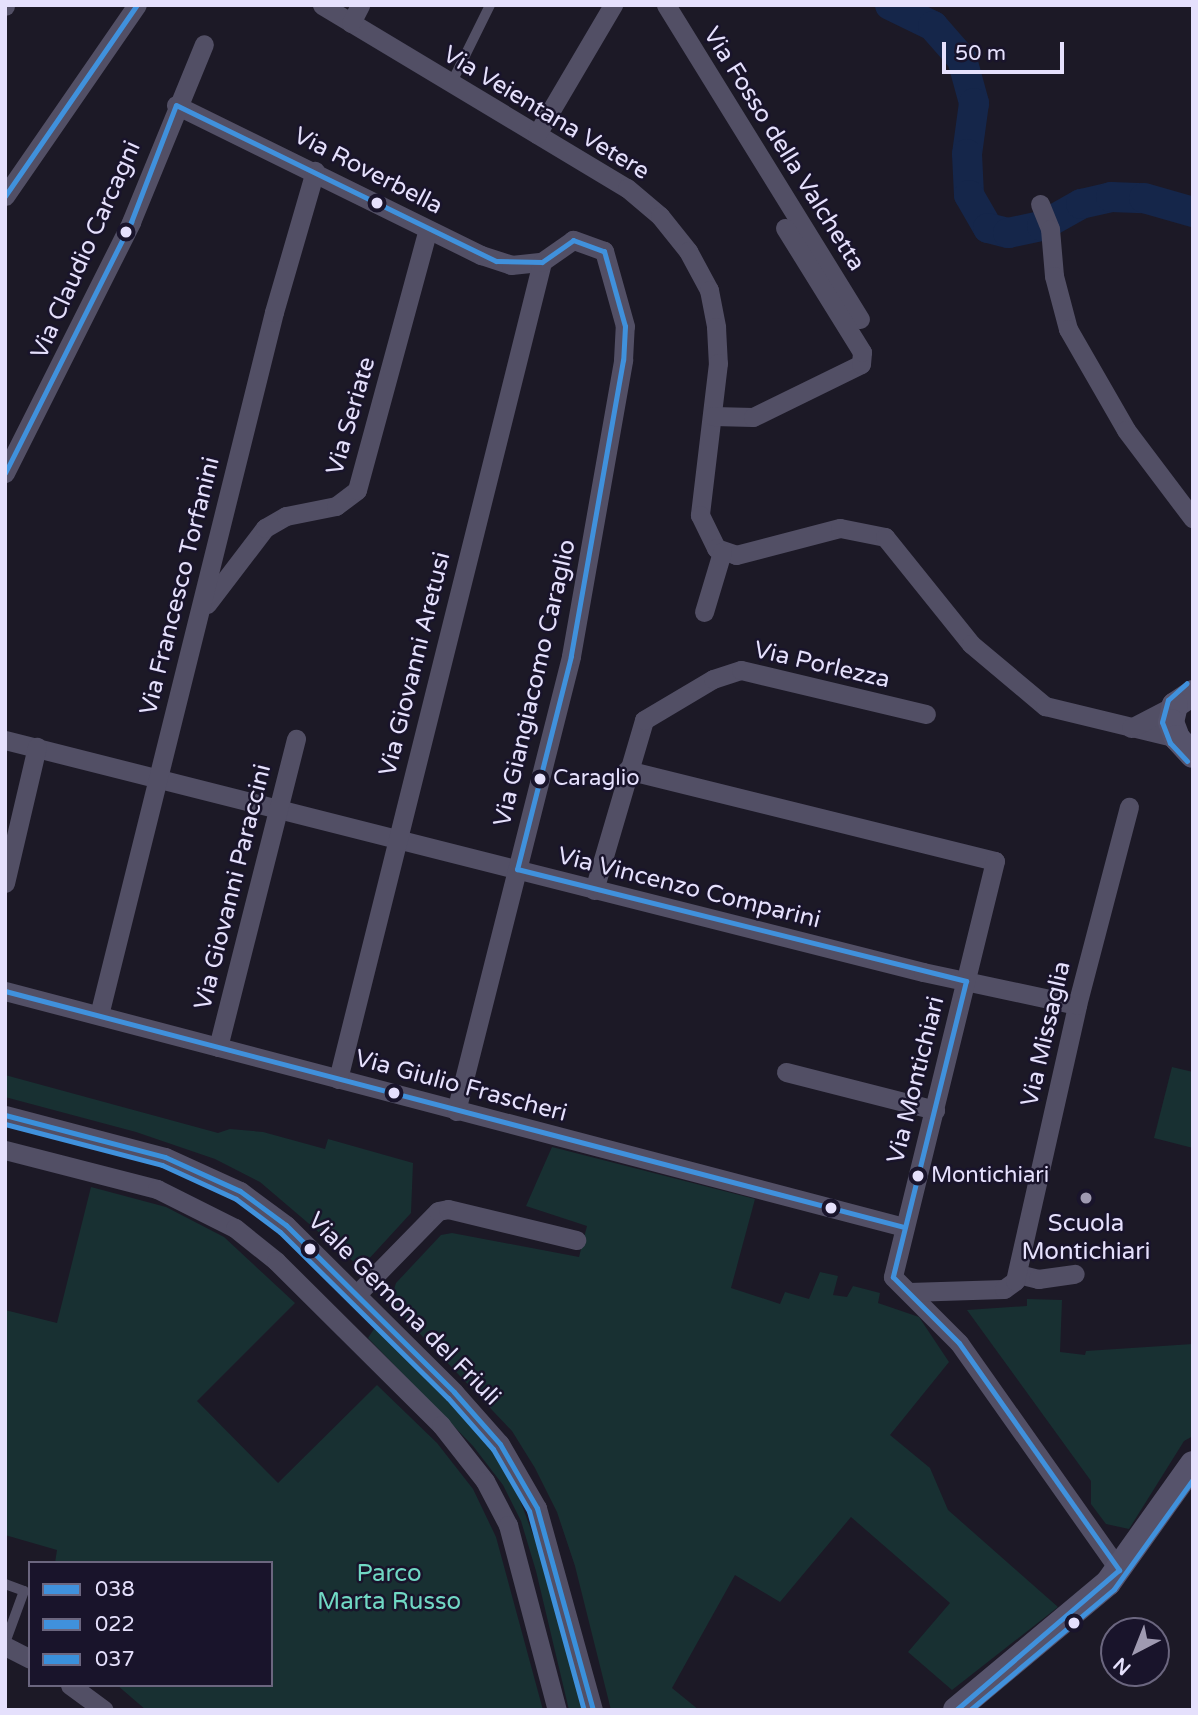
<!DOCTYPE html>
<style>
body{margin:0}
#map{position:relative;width:1198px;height:1715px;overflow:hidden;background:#1c1926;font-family:"Varela Round",sans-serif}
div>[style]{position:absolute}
.green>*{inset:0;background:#183032}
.river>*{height:30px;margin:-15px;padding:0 15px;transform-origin:15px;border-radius:15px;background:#15264a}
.lane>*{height:10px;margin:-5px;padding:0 5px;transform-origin:5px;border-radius:5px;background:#524f65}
.street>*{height:19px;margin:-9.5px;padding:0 9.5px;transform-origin:9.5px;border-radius:9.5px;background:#524f65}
.secondary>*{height:26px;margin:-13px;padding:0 13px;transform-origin:13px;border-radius:13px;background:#56536b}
.bus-1>*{height:5px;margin:-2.5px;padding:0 2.5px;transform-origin:2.5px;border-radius:2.5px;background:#4091dc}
.bus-2>*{height:5px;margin:-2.5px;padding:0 2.5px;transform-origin:2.5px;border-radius:2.5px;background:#4091dc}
.bus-3>*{height:5px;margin:-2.5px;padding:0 2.5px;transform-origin:2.5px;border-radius:2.5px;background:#3a90db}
.dots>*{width:19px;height:19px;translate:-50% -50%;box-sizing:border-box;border:4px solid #19142b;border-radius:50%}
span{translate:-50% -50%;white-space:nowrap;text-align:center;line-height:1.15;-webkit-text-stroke:5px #19142b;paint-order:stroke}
.bus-label{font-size:22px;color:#e5e0fc}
.left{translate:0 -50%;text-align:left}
.street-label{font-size:24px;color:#e5e0fc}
.poi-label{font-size:24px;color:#e5e0fc}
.park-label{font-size:24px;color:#70d8c4}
.frame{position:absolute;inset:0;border:7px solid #e5e0fc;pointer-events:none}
.legend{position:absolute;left:28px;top:1561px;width:245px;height:126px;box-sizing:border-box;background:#19142b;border:2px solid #6b667f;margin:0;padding:9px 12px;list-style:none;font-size:21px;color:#e5e0fc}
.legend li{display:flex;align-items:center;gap:14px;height:35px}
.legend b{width:35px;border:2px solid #6b667f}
.north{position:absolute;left:1100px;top:1617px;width:70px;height:70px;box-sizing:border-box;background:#19142b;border:2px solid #6b667f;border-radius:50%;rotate:222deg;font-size:19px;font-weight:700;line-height:28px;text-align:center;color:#e5e0fc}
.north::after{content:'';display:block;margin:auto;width:24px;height:32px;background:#9f9ab1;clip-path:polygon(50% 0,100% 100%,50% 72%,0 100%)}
.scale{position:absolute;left:942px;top:42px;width:122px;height:32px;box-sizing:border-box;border:4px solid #e5e0fc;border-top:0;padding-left:9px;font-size:21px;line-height:24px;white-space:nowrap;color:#e5e0fc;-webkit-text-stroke:5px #19142b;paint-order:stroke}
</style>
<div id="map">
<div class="green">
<i style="clip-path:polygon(1172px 1067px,1193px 1072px,1193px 1148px,1154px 1138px)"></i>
<i style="clip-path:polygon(5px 1075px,218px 1133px,230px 1129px,263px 1132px,325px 1149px,328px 1139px,413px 1163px,411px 1213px,366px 1262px,355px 1263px,260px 1182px,215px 1159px,136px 1132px,5px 1097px)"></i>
<i style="clip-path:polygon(552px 1147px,755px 1199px,731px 1288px,780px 1304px,785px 1292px,809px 1299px,820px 1272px,838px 1276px,833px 1295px,847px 1297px,853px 1286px,880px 1293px,878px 1303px,919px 1317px,949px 1362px,890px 1435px,930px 1468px,948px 1510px,1058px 1607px,952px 1690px,908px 1652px,950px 1603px,851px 1517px,780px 1602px,735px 1575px,672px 1688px,699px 1710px,611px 1710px,575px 1566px,557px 1512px,535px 1468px,512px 1431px,390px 1302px,396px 1283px,441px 1235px,452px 1233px,579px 1257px,587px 1226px,526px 1206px)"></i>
<i style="clip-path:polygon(91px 1187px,166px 1207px,224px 1237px,295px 1303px,197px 1401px,278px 1483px,377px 1385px,437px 1443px,473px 1489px,496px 1537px,543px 1710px,146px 1710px,117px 1685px,271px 1685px,271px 1563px,55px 1563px,57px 1550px,5px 1535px,5px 1310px,57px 1323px)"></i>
<i style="clip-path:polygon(1027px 1299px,1062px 1300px,1060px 1352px,1085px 1355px,1086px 1351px,1193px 1344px,1193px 1436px,1184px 1441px,1129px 1529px,1106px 1524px,1091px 1504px,1091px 1481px,967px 1310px,1027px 1306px)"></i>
<i style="clip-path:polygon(374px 1329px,379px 1329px,479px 1433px,511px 1476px,548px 1575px,583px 1710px,569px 1710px,536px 1571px,521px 1521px,503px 1485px,473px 1446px,368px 1338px)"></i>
</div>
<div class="river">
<i style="left:890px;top:5px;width:48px;rotate:26deg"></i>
<i style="left:933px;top:26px;width:44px;rotate:48.7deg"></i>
<i style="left:962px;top:59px;width:46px;rotate:74.7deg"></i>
<i style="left:974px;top:103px;width:51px;rotate:97.8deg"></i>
<i style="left:967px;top:154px;width:41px;rotate:87.2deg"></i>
<i style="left:969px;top:195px;width:38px;rotate:60deg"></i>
<i style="left:988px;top:228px;width:21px;rotate:14deg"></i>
<i style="left:1008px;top:233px;width:35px;rotate:-12deg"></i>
<i style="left:1042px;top:226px;width:45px;rotate:-29.4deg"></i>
<i style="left:1081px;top:204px;width:31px;rotate:-13deg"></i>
<i style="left:1111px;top:197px;width:33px;rotate:2deg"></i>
<i style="left:1144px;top:198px;width:51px;rotate:15.9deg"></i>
</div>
<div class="lane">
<i style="left:451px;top:84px;width:88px;rotate:-63.7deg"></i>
<i style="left:5px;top:1584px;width:20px;rotate:20deg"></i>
<i style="left:24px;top:1591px;width:55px;rotate:110.1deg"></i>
</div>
<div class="street">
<i style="left:322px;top:5px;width:356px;rotate:31deg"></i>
<i style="left:627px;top:188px;width:43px;rotate:40.3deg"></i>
<i style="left:660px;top:216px;width:45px;rotate:51.3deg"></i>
<i style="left:688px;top:251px;width:44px;rotate:61.7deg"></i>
<i style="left:709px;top:290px;width:38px;rotate:79deg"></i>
<i style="left:716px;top:327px;width:36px;rotate:87deg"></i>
<i style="left:718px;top:363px;width:153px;rotate:96.8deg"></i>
<i style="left:700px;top:515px;width:37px;rotate:64deg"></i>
<i style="left:716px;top:548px;width:21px;rotate:19deg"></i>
<i style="left:736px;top:555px;width:107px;rotate:-14.6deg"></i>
<i style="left:840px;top:528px;width:46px;rotate:11.3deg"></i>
<i style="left:885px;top:537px;width:137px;rotate:51.2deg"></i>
<i style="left:971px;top:644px;width:97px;rotate:40deg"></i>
<i style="left:1045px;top:706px;width:136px;rotate:13.6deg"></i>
<i style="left:666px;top:5px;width:369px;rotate:58.3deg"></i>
<i style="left:5px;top:6px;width:1px;rotate:-90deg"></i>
<i style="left:351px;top:23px;width:20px;rotate:-63deg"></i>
<i style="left:176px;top:105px;width:340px;rotate:26.2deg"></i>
<i style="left:481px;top:255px;width:32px;rotate:18deg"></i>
<i style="left:511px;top:265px;width:31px;rotate:-6deg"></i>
<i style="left:537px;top:134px;width:150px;rotate:-59.5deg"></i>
<i style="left:5px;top:196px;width:232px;rotate:-55.4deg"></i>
<i style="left:1040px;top:204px;width:27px;rotate:68deg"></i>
<i style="left:1050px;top:229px;width:47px;rotate:85.1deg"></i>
<i style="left:1054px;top:276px;width:55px;rotate:75.2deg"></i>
<i style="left:1068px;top:329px;width:116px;rotate:60.1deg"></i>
<i style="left:1126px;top:430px;width:111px;rotate:53deg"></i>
<i style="left:713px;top:416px;width:40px;rotate:1.4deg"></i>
<i style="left:753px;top:417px;width:120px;rotate:-26.1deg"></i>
<i style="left:861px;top:364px;width:12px;rotate:-85deg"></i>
<i style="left:862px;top:352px;width:146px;rotate:-121.8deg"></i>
<i style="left:5px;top:473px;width:281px;rotate:-63.3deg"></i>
<i style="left:131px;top:222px;width:192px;rotate:-67.7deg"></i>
<i style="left:207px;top:604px;width:96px;rotate:-52.7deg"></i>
<i style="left:265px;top:528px;width:24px;rotate:-30deg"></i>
<i style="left:286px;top:516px;width:51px;rotate:-11.3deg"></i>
<i style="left:336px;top:506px;width:26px;rotate:-37deg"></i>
<i style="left:357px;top:490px;width:270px;rotate:-74.8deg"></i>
<i style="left:704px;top:612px;width:63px;rotate:-73.3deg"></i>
<i style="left:1131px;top:728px;width:50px;rotate:-27.6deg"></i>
<i style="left:5px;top:740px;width:947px;rotate:14.18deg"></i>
<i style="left:923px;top:972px;width:157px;rotate:12.1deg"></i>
<i style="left:627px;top:770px;width:379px;rotate:13.9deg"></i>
<i style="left:995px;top:861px;width:428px;rotate:103.8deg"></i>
<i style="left:893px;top:1277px;width:93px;rotate:45deg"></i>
<i style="left:959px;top:1343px;width:278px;rotate:54.8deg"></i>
<i style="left:5px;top:883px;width:140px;rotate:-76.8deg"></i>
<i style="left:594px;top:890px;width:177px;rotate:-73.6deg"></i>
<i style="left:644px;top:720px;width:80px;rotate:-30.7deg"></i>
<i style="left:713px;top:679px;width:29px;rotate:-18deg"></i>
<i style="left:741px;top:670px;width:190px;rotate:13.4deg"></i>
<i style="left:5px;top:991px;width:929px;rotate:14.71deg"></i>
<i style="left:99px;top:1015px;width:724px;rotate:-76.02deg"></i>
<i style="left:274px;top:312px;width:147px;rotate:-73.8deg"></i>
<i style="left:218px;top:1047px;width:318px;rotate:-75.8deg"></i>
<i style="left:786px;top:1072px;width:154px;rotate:14.3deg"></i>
<i style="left:338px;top:1079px;width:842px;rotate:-75.98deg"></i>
<i style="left:456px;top:1111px;width:469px;rotate:-75.8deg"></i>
<i style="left:571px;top:656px;width:301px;rotate:-80deg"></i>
<i style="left:623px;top:360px;width:34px;rotate:-87deg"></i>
<i style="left:625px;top:326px;width:78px;rotate:-105.6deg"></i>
<i style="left:604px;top:251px;width:33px;rotate:-160deg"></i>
<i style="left:573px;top:240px;width:38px;rotate:145deg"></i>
<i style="left:5px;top:1115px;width:165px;rotate:14.7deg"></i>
<i style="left:165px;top:1157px;width:82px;rotate:24.4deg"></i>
<i style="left:240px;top:1191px;width:57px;rotate:36.5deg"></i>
<i style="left:286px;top:1225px;width:237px;rotate:44.8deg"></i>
<i style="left:454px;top:1392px;width:69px;rotate:48.5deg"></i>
<i style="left:500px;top:1444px;width:74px;rotate:60deg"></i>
<i style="left:537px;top:1508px;width:210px;rotate:74.5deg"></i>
<i style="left:5px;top:1150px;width:157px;rotate:14.4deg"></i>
<i style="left:157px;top:1189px;width:87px;rotate:26.6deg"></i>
<i style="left:235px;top:1228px;width:53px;rotate:38.8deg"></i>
<i style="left:276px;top:1261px;width:233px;rotate:44.8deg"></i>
<i style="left:441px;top:1425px;width:71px;rotate:51.8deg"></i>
<i style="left:485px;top:1481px;width:50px;rotate:62.4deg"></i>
<i style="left:508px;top:1525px;width:191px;rotate:75.2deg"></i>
<i style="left:1018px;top:1274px;width:21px;rotate:14deg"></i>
<i style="left:1038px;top:1279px;width:37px;rotate:-8deg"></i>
<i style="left:909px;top:1292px;width:95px;rotate:-1.8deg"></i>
<i style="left:1004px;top:1289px;width:14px;rotate:-36deg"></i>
<i style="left:1015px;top:1281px;width:283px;rotate:-77.3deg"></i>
<i style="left:1077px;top:1005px;width:205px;rotate:-75.3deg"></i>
<i style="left:356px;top:1295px;width:117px;rotate:-45.7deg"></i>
<i style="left:438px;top:1211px;width:10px;rotate:-11deg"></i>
<i style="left:448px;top:1209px;width:132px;rotate:13.6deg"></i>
<i style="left:5px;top:1646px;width:28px;rotate:27deg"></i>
<i style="left:70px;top:1685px;width:42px;rotate:36.3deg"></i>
</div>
<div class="secondary">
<i style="left:1193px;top:693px;width:22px;rotate:146deg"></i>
<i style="left:1175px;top:705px;width:17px;rotate:103deg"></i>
<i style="left:1171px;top:722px;width:17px;rotate:69deg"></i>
<i style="left:1177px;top:738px;width:23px;rotate:47deg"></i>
<i style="left:956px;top:1710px;width:198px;rotate:-39.9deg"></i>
<i style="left:1108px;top:1583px;width:146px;rotate:-54.5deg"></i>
</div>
<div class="bus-1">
<i style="left:5px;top:196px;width:232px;rotate:-55.4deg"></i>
<i style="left:5px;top:473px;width:281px;rotate:-63.3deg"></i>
<i style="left:131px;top:222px;width:125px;rotate:-69deg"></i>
<i style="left:176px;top:105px;width:356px;rotate:26deg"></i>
<i style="left:496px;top:261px;width:46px;rotate:1.2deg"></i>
<i style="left:542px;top:262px;width:38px;rotate:-35deg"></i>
<i style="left:573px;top:240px;width:33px;rotate:20deg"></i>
<i style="left:604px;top:251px;width:78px;rotate:74.4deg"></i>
<i style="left:625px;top:326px;width:34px;rotate:93deg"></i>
<i style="left:623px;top:360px;width:301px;rotate:100deg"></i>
<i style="left:571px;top:656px;width:220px;rotate:104.2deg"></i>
<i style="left:517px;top:869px;width:463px;rotate:14deg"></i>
<i style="left:966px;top:981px;width:305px;rotate:103.9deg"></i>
<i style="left:893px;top:1277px;width:93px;rotate:45deg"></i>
<i style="left:959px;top:1343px;width:278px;rotate:54.8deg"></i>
<i style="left:5px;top:991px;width:929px;rotate:14.71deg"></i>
<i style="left:956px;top:1710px;width:215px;rotate:-40.7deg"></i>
</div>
<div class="bus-2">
<i style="left:1187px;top:761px;width:25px;rotate:-133deg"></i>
<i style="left:1170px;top:743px;width:22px;rotate:-111deg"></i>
<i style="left:1162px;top:722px;width:23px;rotate:-75deg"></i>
<i style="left:1168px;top:700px;width:25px;rotate:-42deg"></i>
<i style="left:5px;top:1124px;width:162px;rotate:14.6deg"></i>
<i style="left:162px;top:1165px;width:81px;rotate:24.7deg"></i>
<i style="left:236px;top:1199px;width:55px;rotate:36.9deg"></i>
<i style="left:280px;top:1232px;width:236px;rotate:44.7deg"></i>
<i style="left:448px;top:1398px;width:68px;rotate:48.6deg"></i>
<i style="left:493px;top:1449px;width:72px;rotate:59.9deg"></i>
<i style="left:529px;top:1511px;width:206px;rotate:74.6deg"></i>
<i style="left:970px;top:1710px;width:188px;rotate:-40deg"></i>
<i style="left:1114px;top:1589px;width:135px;rotate:-54.3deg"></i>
</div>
<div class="bus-3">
<i style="left:5px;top:1115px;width:165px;rotate:14.7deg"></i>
<i style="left:165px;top:1157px;width:82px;rotate:24.4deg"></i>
<i style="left:240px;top:1191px;width:57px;rotate:36.5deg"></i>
<i style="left:286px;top:1225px;width:237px;rotate:44.8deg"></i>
<i style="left:454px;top:1392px;width:69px;rotate:48.5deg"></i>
<i style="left:500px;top:1444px;width:74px;rotate:60deg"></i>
<i style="left:537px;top:1508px;width:210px;rotate:74.5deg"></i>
</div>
<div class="dots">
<i style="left:377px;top:203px;background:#e5e0fc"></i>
<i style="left:126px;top:232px;background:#e5e0fc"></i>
<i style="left:540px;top:779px;background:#e5e0fc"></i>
<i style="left:394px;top:1093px;background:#e5e0fc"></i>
<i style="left:918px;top:1176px;background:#e5e0fc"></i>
<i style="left:1086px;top:1198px;background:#9f9ab1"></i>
<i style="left:831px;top:1208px;background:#e5e0fc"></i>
<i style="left:310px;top:1249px;background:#e5e0fc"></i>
<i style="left:1074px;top:1623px;background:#e5e0fc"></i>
</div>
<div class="bus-label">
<span class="left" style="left:553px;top:779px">Caraglio</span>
<span class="left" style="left:931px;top:1176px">Montichiari</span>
</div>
<div class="street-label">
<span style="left:546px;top:113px;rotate:31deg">Via Veientana Vetere</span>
<span style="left:784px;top:149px;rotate:58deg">Via Fosso della Valchetta</span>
<span style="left:368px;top:171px;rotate:27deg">Via Roverbella</span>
<span style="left:86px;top:250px;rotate:-66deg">Via Claudio Carcagni</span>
<span style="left:351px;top:416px;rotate:-74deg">Via Seriate</span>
<span style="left:180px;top:586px;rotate:-76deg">Via Francesco Torfanini</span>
<span style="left:415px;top:664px;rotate:-76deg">Via Giovanni Aretusi</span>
<span style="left:822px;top:665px;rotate:13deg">Via Porlezza</span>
<span style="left:535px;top:683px;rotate:-77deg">Via Giangiacomo Caraglio</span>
<span style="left:233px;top:887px;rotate:-76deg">Via Giovanni Paraccini</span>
<span style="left:689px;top:888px;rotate:14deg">Via Vincenzo Comparini</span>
<span style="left:1046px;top:1034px;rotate:-77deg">Via Missaglia</span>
<span style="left:916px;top:1080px;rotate:-76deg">Via Montichiari</span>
<span style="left:461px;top:1086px;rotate:15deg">Via Giulio Frascheri</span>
<span style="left:404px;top:1309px;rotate:45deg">Viale Gemona del Friuli</span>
</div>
<div class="poi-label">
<span style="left:1086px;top:1238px">Scuola<br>Montichiari</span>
</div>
<div class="park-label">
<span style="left:389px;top:1588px">Parco<br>Marta Russo</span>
</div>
<div class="frame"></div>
<ul class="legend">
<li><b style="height:9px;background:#4091dc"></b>038</li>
<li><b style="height:9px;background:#4091dc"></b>022</li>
<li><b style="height:9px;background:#3a90db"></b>037</li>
</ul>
<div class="north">N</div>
<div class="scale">50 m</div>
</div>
